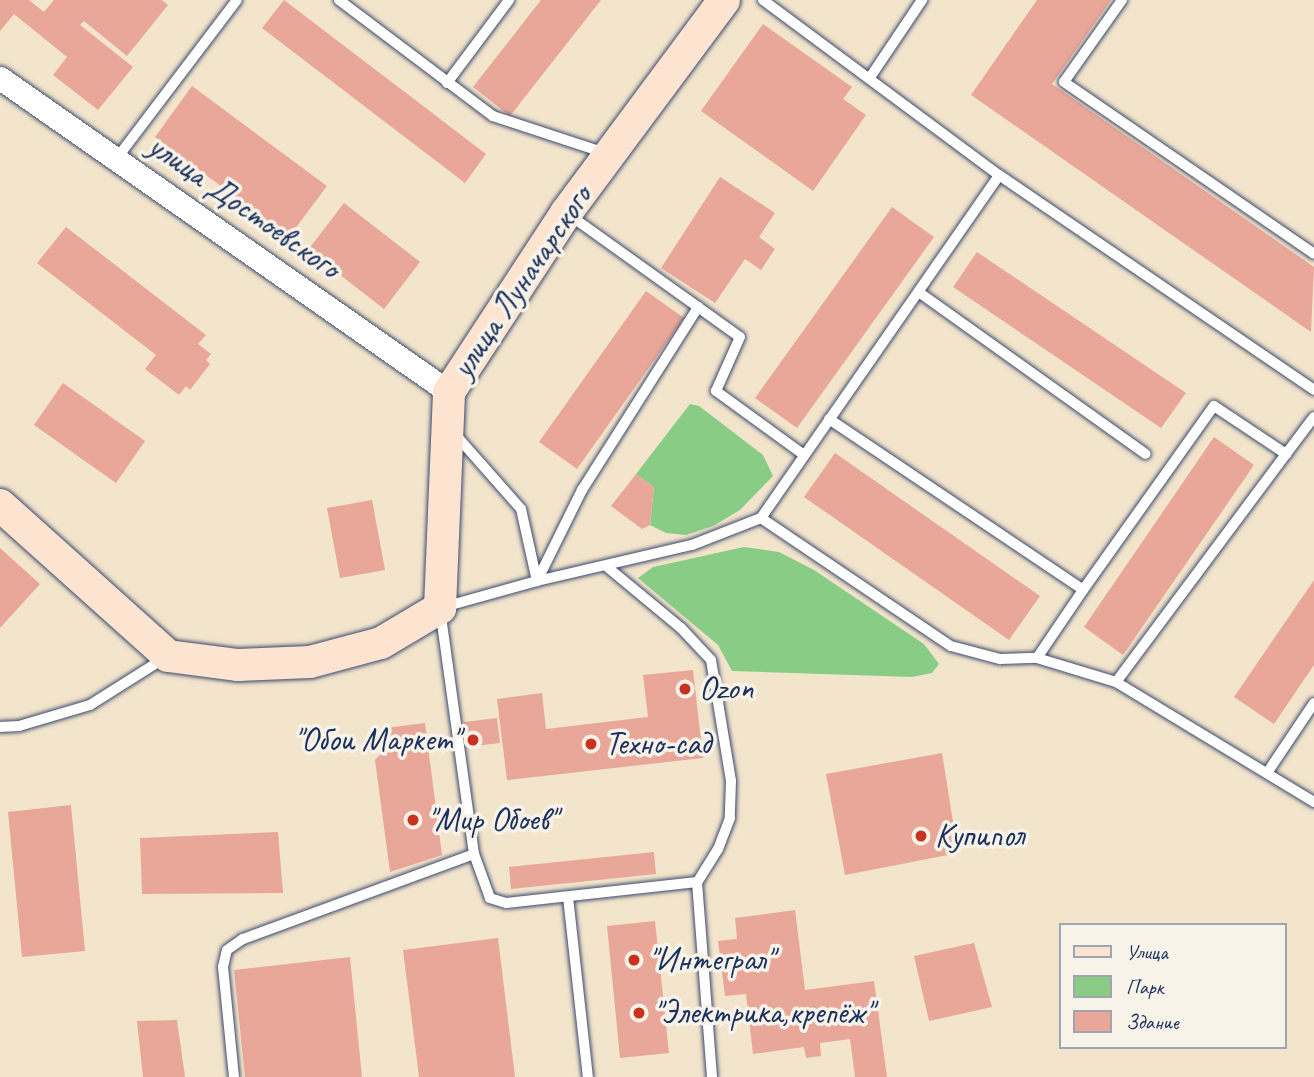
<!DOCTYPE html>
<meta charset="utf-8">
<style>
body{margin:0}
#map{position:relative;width:1314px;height:1077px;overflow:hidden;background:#f3e5cc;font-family:Caveat,sans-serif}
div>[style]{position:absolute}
.green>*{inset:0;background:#89cc86}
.building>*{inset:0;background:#e9a799}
.roads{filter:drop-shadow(0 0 2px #3b4a6e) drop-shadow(0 0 2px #3b4a6e)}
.lane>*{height:10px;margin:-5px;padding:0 5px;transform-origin:5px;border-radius:5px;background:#fff}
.street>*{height:23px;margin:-11.5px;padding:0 11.5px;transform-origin:11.5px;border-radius:11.5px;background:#fff}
.secondary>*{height:32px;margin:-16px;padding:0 16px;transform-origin:16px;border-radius:16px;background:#fde4d1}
.dots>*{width:19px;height:19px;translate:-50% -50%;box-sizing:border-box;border:4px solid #f7f3e8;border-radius:50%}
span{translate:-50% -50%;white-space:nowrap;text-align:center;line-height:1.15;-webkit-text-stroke:7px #f7f3e8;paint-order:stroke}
.street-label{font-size:33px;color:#1b2f5e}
.poi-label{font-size:33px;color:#1b2f5e}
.left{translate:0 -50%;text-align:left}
.right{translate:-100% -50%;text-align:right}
.legend{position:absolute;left:1059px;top:923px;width:228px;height:126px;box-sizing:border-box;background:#f7f3e8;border:2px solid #9fa5b1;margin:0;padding:9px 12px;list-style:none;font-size:21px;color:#1b2f5e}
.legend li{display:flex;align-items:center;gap:14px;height:35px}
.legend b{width:35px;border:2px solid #9fa5b1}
</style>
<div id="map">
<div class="green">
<i style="clip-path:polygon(690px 404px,699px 406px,763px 455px,773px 476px,740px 510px,713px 526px,686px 535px,666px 533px,650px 525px,654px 487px,636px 474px)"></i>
<i style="clip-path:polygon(744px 547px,779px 552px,814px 570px,924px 644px,939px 664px,932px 673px,912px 677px,732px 671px,718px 645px,638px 578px,653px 567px)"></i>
</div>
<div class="building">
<i style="clip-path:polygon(0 0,29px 0,44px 12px,54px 0,162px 0,168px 5px,127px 56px,84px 21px,80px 25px,133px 67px,98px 110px,53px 75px,67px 57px,14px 14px,0 31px)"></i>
<i style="clip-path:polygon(284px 0,486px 154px,465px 183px,262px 28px)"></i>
<i style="clip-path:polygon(541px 0,601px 0,510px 116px,473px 87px)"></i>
<i style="clip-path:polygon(1037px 0,1111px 0,1052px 84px,1314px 267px,1311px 332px,971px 95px)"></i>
<i style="clip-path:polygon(763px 24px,852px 87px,843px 99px,866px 115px,813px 191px,701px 111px)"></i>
<i style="clip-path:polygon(192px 86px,327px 186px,289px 237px,155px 137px)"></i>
<i style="clip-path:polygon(720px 177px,775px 213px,759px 237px,775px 249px,761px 270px,745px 259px,715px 303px,661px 268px)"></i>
<i style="clip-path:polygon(344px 203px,420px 262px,384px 309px,308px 250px)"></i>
<i style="clip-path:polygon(892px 207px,934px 237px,797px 428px,755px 398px)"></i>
<i style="clip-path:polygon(66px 227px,206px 335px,198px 344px,211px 354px,206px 360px,210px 364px,190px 390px,186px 386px,179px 395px,145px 369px,156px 355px,37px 263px)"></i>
<i style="clip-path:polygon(977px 252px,1186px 393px,1161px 428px,953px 287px)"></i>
<i style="clip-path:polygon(646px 291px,684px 318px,577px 469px,539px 442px)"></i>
<i style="clip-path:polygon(63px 383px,145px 441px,116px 483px,34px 425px)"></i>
<i style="clip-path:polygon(1214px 437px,1254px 465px,1123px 655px,1084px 627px)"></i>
<i style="clip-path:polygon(835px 453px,1040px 596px,1009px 640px,804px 497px)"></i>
<i style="clip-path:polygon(636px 474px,654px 487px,650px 525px,642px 529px,611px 506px)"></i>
<i style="clip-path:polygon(372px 500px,385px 570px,340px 578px,327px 508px)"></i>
<i style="clip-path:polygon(0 548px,40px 584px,0 628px)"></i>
<i style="clip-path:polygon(1314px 580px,1314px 665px,1274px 724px,1234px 697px)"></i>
<i style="clip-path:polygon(693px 670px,703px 758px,507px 780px,497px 699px,542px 693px,546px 729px,648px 717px,643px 675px)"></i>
<i style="clip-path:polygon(497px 718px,500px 743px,467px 747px,464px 722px)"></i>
<i style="clip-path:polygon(425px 723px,442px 855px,390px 872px,375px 760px,387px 747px,385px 728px)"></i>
<i style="clip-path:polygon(942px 753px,958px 853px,845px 875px,826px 774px)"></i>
<i style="clip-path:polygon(71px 805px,85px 951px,22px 957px,8px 812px)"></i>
<i style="clip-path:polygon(278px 832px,283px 893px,142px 894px,140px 838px)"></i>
<i style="clip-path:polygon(654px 852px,656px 874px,511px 889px,509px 867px)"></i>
<i style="clip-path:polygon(795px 910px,805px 990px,874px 981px,887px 1077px,855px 1077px,850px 1039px,820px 1043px,821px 1056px,806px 1058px,804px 1047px,753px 1054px,746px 994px,725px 996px,718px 941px,737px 939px,735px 918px)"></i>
<i style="clip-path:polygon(655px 921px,669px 1053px,620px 1058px,607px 926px)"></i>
<i style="clip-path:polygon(498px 938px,515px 1077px,419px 1077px,403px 950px)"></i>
<i style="clip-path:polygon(974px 943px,992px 1007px,929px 1021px,914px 956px)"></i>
<i style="clip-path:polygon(350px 957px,362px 1077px,245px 1077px,234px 970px)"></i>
<i style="clip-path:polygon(177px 1020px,185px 1077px,143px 1077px,137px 1021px)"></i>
</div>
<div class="roads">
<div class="lane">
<i style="left:339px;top:0;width:193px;rotate:37deg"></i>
<i style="left:493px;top:116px;width:118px;rotate:18.3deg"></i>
<i style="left:763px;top:0;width:294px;rotate:36.6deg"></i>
<i style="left:999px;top:175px;width:381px;rotate:34.3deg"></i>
<i style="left:1122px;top:0;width:100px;rotate:125.3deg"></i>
<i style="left:1064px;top:82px;width:303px;rotate:34.5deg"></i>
<i style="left:871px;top:76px;width:92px;rotate:-56.1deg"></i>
<i style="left:447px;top:83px;width:104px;rotate:-53.2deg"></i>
<i style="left:117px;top:158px;width:198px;rotate:-52.8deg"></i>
<i style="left:568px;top:214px;width:211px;rotate:35.6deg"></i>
<i style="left:740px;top:337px;width:59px;rotate:114deg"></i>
<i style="left:716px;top:391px;width:109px;rotate:36deg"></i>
<i style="left:920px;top:293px;width:277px;rotate:35.5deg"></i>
<i style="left:829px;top:419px;width:306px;rotate:33.9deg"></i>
<i style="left:1083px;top:590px;width:226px;rotate:-54.6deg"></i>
<i style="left:1214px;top:406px;width:87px;rotate:33.7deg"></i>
<i style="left:1286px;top:454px;width:284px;rotate:126.7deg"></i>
<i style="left:454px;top:433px;width:101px;rotate:48.6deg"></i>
<i style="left:521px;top:509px;width:74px;rotate:77.5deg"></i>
<i style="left:537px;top:581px;width:102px;rotate:-63.7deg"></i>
<i style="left:582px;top:490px;width:217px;rotate:-57.6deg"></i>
<i style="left:1286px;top:454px;width:46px;rotate:-52.9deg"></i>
<i style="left:761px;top:518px;width:417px;rotate:-55.2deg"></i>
<i style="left:606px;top:566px;width:97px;rotate:39.6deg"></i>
<i style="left:681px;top:628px;width:44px;rotate:46.8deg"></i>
<i style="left:711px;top:660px;width:123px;rotate:80.6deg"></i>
<i style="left:731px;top:781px;width:37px;rotate:92deg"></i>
<i style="left:730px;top:818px;width:33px;rotate:111deg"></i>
<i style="left:718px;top:849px;width:39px;rotate:122deg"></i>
<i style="left:697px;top:882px;width:192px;rotate:173.7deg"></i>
<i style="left:506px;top:903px;width:17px;rotate:-163deg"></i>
<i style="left:490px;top:898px;width:47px;rotate:-110deg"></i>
<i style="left:474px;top:854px;width:248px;rotate:-97.9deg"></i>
<i style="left:440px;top:608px;width:101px;rotate:-15.6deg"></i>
<i style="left:537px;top:581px;width:159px;rotate:-13.1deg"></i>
<i style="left:692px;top:545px;width:74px;rotate:-21.4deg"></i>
<i style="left:761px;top:518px;width:229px;rotate:34deg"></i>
<i style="left:951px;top:646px;width:51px;rotate:14.9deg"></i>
<i style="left:1000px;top:659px;width:37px;rotate:-2deg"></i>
<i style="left:1037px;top:658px;width:83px;rotate:16.9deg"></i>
<i style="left:1116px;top:682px;width:232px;rotate:31.2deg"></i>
<i style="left:1037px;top:658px;width:82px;rotate:-55.9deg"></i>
<i style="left:0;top:727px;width:19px;rotate:-3deg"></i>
<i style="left:19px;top:726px;width:74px;rotate:-16.5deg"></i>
<i style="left:90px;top:705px;width:90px;rotate:-32.3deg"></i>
<i style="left:1267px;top:773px;width:84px;rotate:-56.1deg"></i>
<i style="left:697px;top:882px;width:196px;rotate:85.6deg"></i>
<i style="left:568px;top:897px;width:181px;rotate:83.7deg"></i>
<i style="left:234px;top:1077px;width:111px;rotate:-95.7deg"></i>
<i style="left:223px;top:967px;width:17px;rotate:-77deg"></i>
<i style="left:227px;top:950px;width:19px;rotate:-35deg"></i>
<i style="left:243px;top:939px;width:246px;rotate:-20.2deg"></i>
</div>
<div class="street">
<i style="left:0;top:78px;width:548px;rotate:34.97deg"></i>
</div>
<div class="secondary">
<i style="left:0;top:505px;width:226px;rotate:41.9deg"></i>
<i style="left:168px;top:656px;width:71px;rotate:7.3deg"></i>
<i style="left:238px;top:665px;width:72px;rotate:-2.4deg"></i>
<i style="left:310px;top:662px;width:73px;rotate:-15deg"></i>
<i style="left:381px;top:643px;width:69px;rotate:-30.7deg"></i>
<i style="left:440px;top:608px;width:216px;rotate:-87.6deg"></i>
<i style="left:449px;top:392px;width:214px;rotate:-56.8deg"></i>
<i style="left:566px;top:213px;width:265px;rotate:-53.4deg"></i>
</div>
</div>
<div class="dots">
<i style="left:685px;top:689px;background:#c8321e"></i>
<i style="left:473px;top:740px;background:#c8321e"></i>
<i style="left:591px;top:744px;background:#c8321e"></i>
<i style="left:413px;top:820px;background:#c8321e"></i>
<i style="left:921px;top:836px;background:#c8321e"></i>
<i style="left:634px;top:960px;background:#c8321e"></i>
<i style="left:639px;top:1013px;background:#c8321e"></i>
</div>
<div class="street-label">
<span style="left:244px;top:207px;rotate:35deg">улица Достоевского</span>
<span style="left:522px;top:282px;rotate:-56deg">улица Луначарского</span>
</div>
<div class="poi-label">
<span class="left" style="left:699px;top:689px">Ozon</span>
<span class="right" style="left:459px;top:740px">"Обои Маркет"</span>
<span class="left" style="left:605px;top:744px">Техно-сад</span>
<span class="left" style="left:427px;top:820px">"Мир Обоев"</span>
<span class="left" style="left:935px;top:836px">Купипол</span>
<span class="left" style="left:648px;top:960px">"Интеграл"</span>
<span class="left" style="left:653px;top:1013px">"Электрика,крепёж"</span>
</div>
<ul class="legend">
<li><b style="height:9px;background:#fde4d1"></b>Улица</li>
<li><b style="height:19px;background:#89cc86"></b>Парк</li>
<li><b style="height:19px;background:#e9a799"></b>Здание</li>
</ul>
</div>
